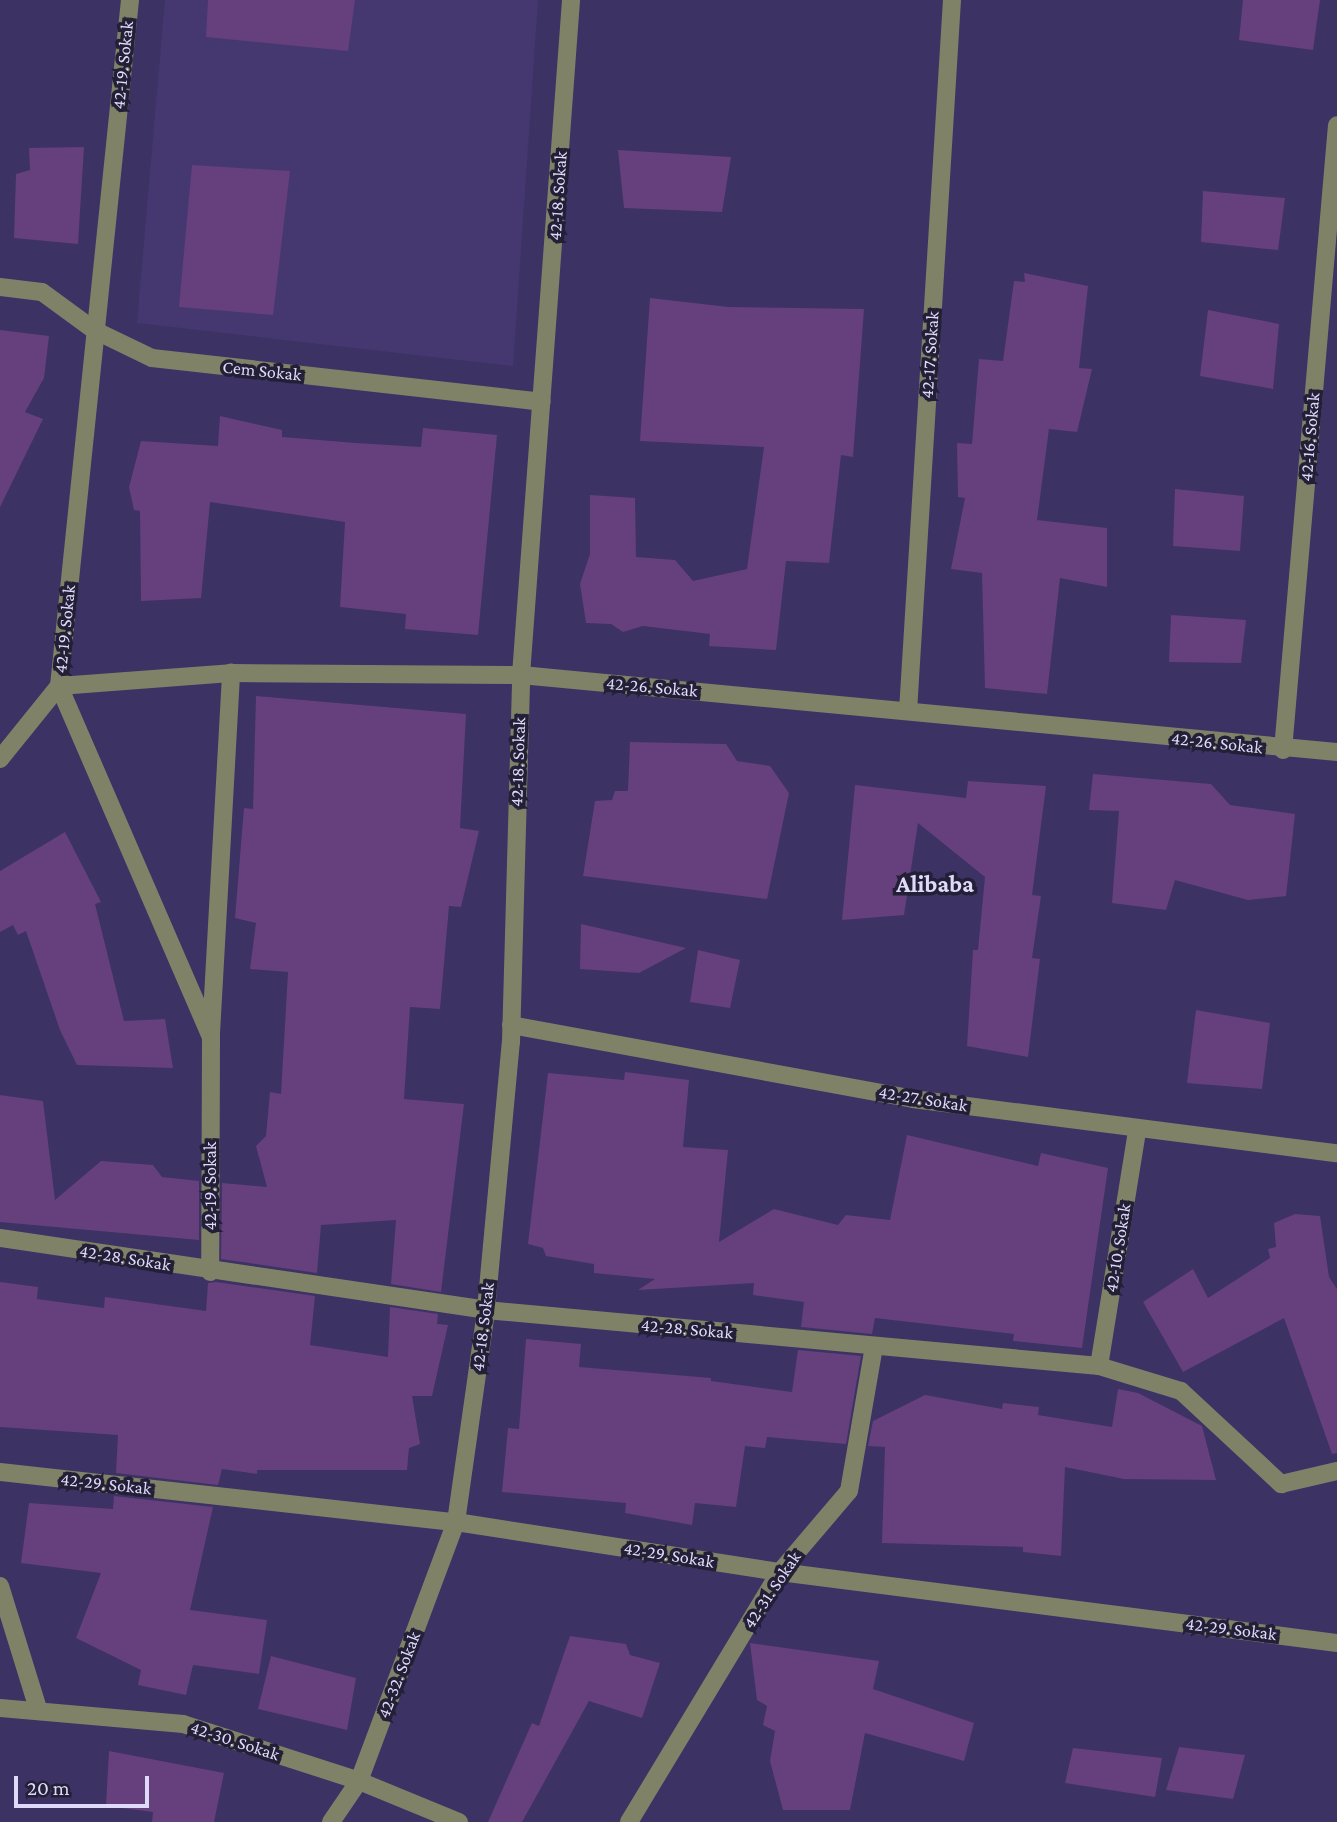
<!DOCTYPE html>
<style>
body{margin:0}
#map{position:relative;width:1337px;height:1822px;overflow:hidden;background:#3d3264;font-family:"Crimson Pro",serif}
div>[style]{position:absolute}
.built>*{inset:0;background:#453871}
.building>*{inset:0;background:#663f7d}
.minor>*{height:18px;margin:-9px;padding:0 9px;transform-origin:9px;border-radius:9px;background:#808268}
span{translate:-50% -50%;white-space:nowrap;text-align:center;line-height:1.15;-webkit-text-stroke:7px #231f36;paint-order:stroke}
.street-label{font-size:18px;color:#dfdaf9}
.district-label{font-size:24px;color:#dfdaf9;font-weight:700}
.scale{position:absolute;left:14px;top:1776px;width:135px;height:32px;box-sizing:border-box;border:4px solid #dfdaf9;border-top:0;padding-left:9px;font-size:21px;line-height:24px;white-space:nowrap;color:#dfdaf9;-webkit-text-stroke:5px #231f36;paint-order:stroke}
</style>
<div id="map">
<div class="built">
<i style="clip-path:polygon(165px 0,538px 0,513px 366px,137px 323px)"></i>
</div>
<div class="building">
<i style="clip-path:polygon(208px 0,355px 0,348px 51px,206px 37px)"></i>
<i style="clip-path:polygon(1243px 0,1320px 0,1313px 50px,1239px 40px)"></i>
<i style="clip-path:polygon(84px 147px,78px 244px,14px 238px,16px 174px,30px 170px,29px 148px)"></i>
<i style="clip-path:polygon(618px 150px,731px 157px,722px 212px,624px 208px)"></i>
<i style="clip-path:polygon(192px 165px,290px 171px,273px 315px,179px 307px)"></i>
<i style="clip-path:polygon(1203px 191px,1285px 198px,1278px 250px,1201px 242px)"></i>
<i style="clip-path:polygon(1024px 273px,1088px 286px,1079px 368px,1092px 369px,1077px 432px,1049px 429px,1037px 520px,1107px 528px,1107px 587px,1060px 578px,1047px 694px,985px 688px,982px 573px,951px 569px,965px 498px,958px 497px,957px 443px,972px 444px,979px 359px,1003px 361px,1014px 281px,1025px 282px)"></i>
<i style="clip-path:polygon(650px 298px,728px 307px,864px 309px,853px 457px,841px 455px,829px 563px,786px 561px,776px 650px,709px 646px,710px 634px,643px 626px,623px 632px,611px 624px,586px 623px,580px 584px,590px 554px,590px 495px,635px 498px,636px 557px,675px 560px,693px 581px,747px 569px,764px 447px,640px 441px)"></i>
<i style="clip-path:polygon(1208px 310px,1279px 324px,1273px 389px,1200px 376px)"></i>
<i style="clip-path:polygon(0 330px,49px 336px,44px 378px,25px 412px,43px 419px,0 507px)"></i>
<i style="clip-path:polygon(220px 416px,282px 430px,282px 437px,356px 443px,421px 447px,423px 428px,497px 435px,478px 635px,405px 629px,406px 614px,340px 607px,345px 522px,210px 502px,201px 598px,141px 601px,140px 511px,134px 510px,129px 487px,141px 441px,218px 446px)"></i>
<i style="clip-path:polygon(1175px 489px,1244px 496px,1240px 551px,1173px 546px)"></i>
<i style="clip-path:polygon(1171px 615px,1246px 620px,1241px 663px,1169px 662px)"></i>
<i style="clip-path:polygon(256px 696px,466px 714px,460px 828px,479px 831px,461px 907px,449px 906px,440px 1009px,410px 1007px,404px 1099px,464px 1104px,441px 1292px,391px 1284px,396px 1220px,321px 1225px,317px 1273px,221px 1259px,222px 1183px,267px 1187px,256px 1146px,266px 1136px,270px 1092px,281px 1094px,288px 972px,250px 969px,256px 923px,235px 918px,244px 808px,253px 809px)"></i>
<i style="clip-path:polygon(630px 742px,726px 744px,737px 761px,770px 766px,789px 793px,767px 899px,583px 876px,595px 801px,612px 800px,615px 791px,628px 791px)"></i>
<i style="clip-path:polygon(1093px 774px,1211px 784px,1230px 805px,1295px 814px,1286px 896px,1248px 900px,1175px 880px,1166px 910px,1112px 903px,1119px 811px,1089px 810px)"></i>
<i style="clip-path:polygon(968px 781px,1046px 786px,1032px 895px,1041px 896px,1032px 958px,1040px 959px,1028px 1057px,967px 1046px,973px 950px,978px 950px,985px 877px,918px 823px,904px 915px,842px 920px,855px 785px,966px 798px)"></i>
<i style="clip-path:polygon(65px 832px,101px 902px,95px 904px,124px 1021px,165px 1019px,173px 1068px,77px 1065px,60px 1030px,26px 931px,18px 935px,13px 925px,0 932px,0 871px)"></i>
<i style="clip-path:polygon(581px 924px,686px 948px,639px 973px,580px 969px)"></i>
<i style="clip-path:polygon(698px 950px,740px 960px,730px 1008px,690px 1002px)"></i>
<i style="clip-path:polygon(1196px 1010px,1270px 1023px,1262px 1089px,1187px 1083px)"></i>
<i style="clip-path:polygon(625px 1072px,689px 1080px,683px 1147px,728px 1150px,719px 1242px,774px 1209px,838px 1225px,846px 1215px,890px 1220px,907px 1135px,1038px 1166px,1041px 1153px,1108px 1168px,1082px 1348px,1013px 1341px,1014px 1334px,875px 1318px,872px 1334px,801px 1327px,804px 1302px,753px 1295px,754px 1283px,638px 1290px,655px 1279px,594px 1273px,594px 1264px,546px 1256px,543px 1248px,528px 1244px,548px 1073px,624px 1080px)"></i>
<i style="clip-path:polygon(0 1095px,43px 1101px,55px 1200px,101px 1161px,153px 1165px,162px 1177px,199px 1181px,199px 1240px,0 1222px)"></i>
<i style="clip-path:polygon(1295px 1214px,1320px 1216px,1329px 1277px,1337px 1289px,1337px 1453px,1332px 1454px,1284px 1318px,1183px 1372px,1143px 1302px,1193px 1269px,1208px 1298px,1270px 1258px,1268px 1249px,1276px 1247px,1274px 1223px)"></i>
<i style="clip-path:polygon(0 1282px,38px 1287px,37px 1299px,104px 1308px,105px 1297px,206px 1311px,208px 1283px,216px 1282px,315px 1296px,310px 1345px,388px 1357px,390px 1307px,438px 1314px,437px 1324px,448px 1325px,432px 1396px,412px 1396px,420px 1444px,409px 1448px,407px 1470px,257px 1470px,257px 1474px,222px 1469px,218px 1485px,116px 1473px,118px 1435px,0 1427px)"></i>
<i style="clip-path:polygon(526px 1339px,581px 1344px,579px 1367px,711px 1378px,711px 1381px,792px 1392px,798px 1350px,861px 1356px,846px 1444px,767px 1437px,765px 1448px,745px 1446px,736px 1507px,695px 1503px,692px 1525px,625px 1513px,626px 1503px,502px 1492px,508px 1428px,519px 1429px)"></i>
<i style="clip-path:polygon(1118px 1389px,1138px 1393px,1202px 1426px,1216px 1480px,1124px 1479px,1065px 1467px,1061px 1556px,1023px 1552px,1023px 1547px,882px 1543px,885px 1447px,868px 1446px,873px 1421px,925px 1395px,1002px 1409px,1003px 1403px,1039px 1407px,1038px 1415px,1112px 1427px)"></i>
<i style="clip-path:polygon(114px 1496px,213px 1507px,190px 1610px,267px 1620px,259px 1674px,193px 1665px,186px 1695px,138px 1685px,141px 1670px,76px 1638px,101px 1573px,21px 1563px,29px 1503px,113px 1509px)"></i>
<i style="clip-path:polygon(570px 1636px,626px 1644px,630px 1655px,660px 1663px,642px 1718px,589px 1701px,522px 1822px,488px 1822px,532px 1723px,539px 1726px)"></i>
<i style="clip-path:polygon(750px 1643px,879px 1661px,873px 1689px,974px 1723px,964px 1761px,865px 1733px,850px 1810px,783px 1810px,770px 1761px,775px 1731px,763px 1725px,767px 1706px,757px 1700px)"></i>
<i style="clip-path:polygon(271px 1656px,356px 1678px,347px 1730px,258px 1709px)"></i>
<i style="clip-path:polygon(1179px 1747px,1245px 1755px,1233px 1799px,1166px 1790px)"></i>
<i style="clip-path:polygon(1073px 1748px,1162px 1758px,1155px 1797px,1065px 1783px)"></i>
<i style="clip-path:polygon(109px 1751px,224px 1773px,214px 1822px,152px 1822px,153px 1812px,106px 1806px)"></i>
</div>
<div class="minor">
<i style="left:130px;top:0;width:690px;rotate:95.91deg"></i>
<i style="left:59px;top:686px;width:382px;rotate:66.6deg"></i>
<i style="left:211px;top:1037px;width:235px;rotate:90.2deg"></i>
<i style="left:0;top:287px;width:42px;rotate:6.8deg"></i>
<i style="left:42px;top:292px;width:64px;rotate:36.2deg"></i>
<i style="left:94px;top:330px;width:64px;rotate:25.8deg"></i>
<i style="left:152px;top:358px;width:392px;rotate:6.4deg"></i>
<i style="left:908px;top:711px;width:712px;rotate:-86.46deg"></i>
<i style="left:1283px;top:750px;width:627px;rotate:-85.06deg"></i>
<i style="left:0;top:759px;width:94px;rotate:-51.1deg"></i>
<i style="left:59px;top:686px;width:172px;rotate:-4.3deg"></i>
<i style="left:231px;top:673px;width:290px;rotate:0.4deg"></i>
<i style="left:521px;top:675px;width:820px;rotate:5.39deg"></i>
<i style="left:511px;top:1025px;width:409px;rotate:10.4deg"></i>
<i style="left:913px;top:1099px;width:427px;rotate:7.3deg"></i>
<i style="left:211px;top:1033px;width:361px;rotate:-86.8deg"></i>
<i style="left:0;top:1238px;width:491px;rotate:8.4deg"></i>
<i style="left:486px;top:1310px;width:616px;rotate:5.22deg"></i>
<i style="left:1099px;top:1366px;width:86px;rotate:17deg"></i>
<i style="left:1181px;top:1391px;width:137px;rotate:42.9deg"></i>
<i style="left:1281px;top:1484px;width:57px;rotate:-13.1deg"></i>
<i style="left:1099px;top:1366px;width:238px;rotate:-80.8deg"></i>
<i style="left:0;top:1472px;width:459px;rotate:6.3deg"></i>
<i style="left:456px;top:1522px;width:328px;rotate:8.8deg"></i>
<i style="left:780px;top:1572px;width:562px;rotate:7.26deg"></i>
<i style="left:0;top:1586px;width:129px;rotate:72.8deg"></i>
<i style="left:0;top:1708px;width:184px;rotate:5deg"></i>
<i style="left:183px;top:1724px;width:185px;rotate:17.9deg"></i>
<i style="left:359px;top:1781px;width:108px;rotate:22.3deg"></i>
<i style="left:331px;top:1822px;width:50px;rotate:-55.7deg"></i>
<i style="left:359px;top:1781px;width:277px;rotate:-69.5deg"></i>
<i style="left:456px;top:1522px;width:214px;rotate:-81.9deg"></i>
<i style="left:486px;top:1310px;width:269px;rotate:-84.7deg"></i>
<i style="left:511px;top:1042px;width:367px;rotate:-88.4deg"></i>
<i style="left:521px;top:675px;width:677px;rotate:-85.76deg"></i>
<i style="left:629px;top:1822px;width:292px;rotate:-58.9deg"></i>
<i style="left:780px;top:1572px;width:106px;rotate:-49.6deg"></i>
<i style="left:849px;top:1491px;width:147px;rotate:-80.2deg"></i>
</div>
<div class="street-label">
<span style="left:123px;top:65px;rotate:-84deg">42-19. Sokak</span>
<span style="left:558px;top:196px;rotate:-86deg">42-18. Sokak</span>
<span style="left:930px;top:355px;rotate:-86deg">42-17. Sokak</span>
<span style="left:262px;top:371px;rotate:6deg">Cem Sokak</span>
<span style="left:1310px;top:437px;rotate:-85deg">42-16. Sokak</span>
<span style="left:65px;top:629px;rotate:-84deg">42-19. Sokak</span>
<span style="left:652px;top:687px;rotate:5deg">42-26. Sokak</span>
<span style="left:1217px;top:743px;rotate:6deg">42-26. Sokak</span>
<span style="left:518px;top:762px;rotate:-88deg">42-18. Sokak</span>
<span style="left:923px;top:1099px;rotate:9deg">42-27. Sokak</span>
<span style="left:210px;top:1186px;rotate:-90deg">42-19. Sokak</span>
<span style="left:1118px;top:1248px;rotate:-81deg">42-10. Sokak</span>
<span style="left:125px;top:1258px;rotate:9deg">42-28. Sokak</span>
<span style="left:483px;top:1327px;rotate:-83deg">42-18. Sokak</span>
<span style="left:687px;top:1329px;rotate:5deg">42-28. Sokak</span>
<span style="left:106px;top:1484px;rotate:6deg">42-29. Sokak</span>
<span style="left:669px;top:1555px;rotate:9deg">42-29. Sokak</span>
<span style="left:772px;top:1590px;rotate:-56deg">42-31. Sokak</span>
<span style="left:1231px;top:1629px;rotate:7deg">42-29. Sokak</span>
<span style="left:399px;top:1675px;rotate:-69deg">42-32. Sokak</span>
<span style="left:235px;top:1741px;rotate:18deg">42-30. Sokak</span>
</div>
<div class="district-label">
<span style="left:935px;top:884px">Alibaba</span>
</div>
<div class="scale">20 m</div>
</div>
